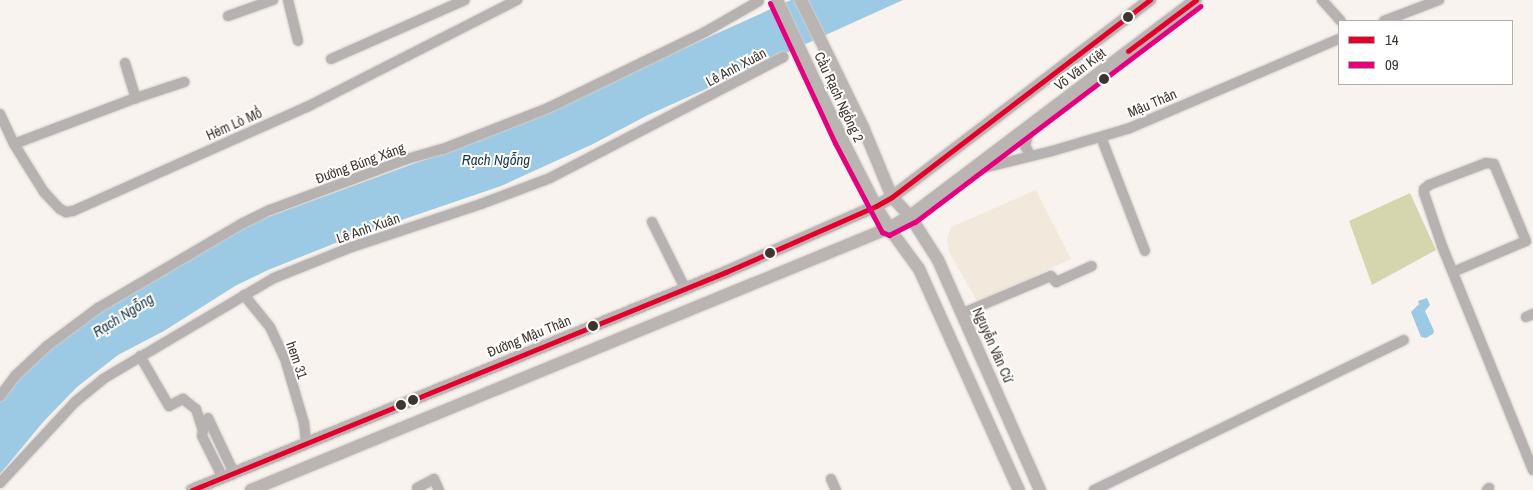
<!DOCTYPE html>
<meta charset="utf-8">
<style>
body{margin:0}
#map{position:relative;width:1533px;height:490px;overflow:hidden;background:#f8f3ee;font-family:"Archivo Narrow",sans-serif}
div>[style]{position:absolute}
.education>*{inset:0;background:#f2e9dc}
.forest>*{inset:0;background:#d6d6ae}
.water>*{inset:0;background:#9ccae4}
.roads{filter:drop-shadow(0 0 1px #d2cdc8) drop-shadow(0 0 1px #d2cdc8)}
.minor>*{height:10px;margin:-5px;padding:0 5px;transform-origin:5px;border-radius:5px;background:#b7b2b2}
.major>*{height:12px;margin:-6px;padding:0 6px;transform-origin:6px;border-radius:6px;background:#bab5b2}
.bus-1>*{height:5px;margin:-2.5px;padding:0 2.5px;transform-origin:2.5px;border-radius:2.5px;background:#e4002b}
.bus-2>*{height:5px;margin:-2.5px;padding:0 2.5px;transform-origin:2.5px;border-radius:2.5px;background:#e5007d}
.dots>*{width:14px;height:14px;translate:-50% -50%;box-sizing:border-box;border:2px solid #fff;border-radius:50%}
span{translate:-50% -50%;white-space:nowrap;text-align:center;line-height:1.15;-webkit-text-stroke:4px #fff;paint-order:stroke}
.street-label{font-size:14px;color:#3e352d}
.water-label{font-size:15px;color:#183749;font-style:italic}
.legend{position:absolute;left:1338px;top:20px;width:175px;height:65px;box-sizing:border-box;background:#fff;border:1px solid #b2aeab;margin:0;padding:6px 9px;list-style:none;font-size:15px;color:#3e352d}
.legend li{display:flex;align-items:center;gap:10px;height:25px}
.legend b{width:25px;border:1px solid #b2aeab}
</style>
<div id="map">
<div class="education">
<i style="clip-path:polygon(1036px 190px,1071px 259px,978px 303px,949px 252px,947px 239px,951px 227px)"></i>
</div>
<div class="forest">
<i style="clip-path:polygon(1410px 193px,1436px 250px,1372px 285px,1349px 221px)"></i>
</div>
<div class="water">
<i style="clip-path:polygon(791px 0,903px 0,646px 116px,593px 144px,501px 186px,343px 240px,268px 270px,235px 286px,164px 331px,118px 355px,77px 387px,44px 421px,0 474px,0 399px,24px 370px,94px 316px,251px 223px,484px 138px)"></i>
<i style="clip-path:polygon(1427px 298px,1430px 305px,1425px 311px,1434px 331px,1433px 334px,1426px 338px,1421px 337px,1411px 312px,1419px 304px,1418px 301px)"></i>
</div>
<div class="roads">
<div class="minor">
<i style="left:288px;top:0;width:42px;rotate:76.3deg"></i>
<i style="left:1322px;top:0;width:28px;rotate:48deg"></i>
<i style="left:228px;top:16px;width:48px;rotate:-19.6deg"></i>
<i style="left:1384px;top:21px;width:59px;rotate:-20.9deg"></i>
<i style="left:331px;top:59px;width:146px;rotate:-23.8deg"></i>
<i style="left:125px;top:63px;width:37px;rotate:73deg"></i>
<i style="left:136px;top:98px;width:51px;rotate:-18.4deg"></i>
<i style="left:0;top:114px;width:33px;rotate:65deg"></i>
<i style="left:14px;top:144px;width:57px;rotate:58deg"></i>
<i style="left:44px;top:192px;width:23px;rotate:47deg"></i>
<i style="left:60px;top:209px;width:7px;rotate:27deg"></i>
<i style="left:66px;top:212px;width:7px;rotate:-8deg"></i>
<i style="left:73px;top:211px;width:256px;rotate:-24deg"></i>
<i style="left:307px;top:107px;width:236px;rotate:-27deg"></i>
<i style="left:1101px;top:137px;width:122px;rotate:68.9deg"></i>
<i style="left:14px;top:144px;width:130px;rotate:-20.7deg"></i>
<i style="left:1031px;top:156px;width:12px;rotate:-121deg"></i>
<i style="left:1025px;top:146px;width:23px;rotate:-75deg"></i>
<i style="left:971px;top:171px;width:83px;rotate:-13.9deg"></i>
<i style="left:1052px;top:151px;width:81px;rotate:-16.4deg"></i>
<i style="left:1130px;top:128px;width:227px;rotate:-23.1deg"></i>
<i style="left:652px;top:222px;width:74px;rotate:63.4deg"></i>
<i style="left:1453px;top:272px;width:79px;rotate:-23deg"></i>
<i style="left:1526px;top:241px;width:83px;rotate:-112.6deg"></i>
<i style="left:1494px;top:164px;width:8px;rotate:-173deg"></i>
<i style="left:1486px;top:163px;width:61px;rotate:158.9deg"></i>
<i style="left:1429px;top:185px;width:6px;rotate:141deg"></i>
<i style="left:1424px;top:189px;width:4px;rotate:90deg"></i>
<i style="left:1424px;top:193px;width:56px;rotate:71.2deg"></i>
<i style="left:1442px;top:246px;width:242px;rotate:67.9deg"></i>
<i style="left:244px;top:295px;width:41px;rotate:50.9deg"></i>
<i style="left:270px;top:327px;width:38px;rotate:65deg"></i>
<i style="left:286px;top:362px;width:64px;rotate:73.6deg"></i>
<i style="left:304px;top:423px;width:20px;rotate:84deg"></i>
<i style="left:963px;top:313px;width:95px;rotate:-22.8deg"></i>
<i style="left:1051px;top:276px;width:8px;rotate:50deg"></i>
<i style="left:1056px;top:282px;width:39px;rotate:-24deg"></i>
<i style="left:1526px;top:317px;width:8px;rotate:-23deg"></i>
<i style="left:140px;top:356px;width:58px;rotate:59.9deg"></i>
<i style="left:169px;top:406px;width:16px;rotate:-27deg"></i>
<i style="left:183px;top:399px;width:16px;rotate:38deg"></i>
<i style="left:196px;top:409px;width:22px;rotate:72deg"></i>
<i style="left:203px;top:430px;width:6px;rotate:99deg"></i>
<i style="left:202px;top:436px;width:45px;rotate:63.4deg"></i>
<i style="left:0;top:396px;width:25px;rotate:-53deg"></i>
<i style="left:15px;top:376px;width:44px;rotate:-43.2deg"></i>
<i style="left:47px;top:346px;width:64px;rotate:-36.7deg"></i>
<i style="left:98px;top:308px;width:168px;rotate:-30.4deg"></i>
<i style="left:243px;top:223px;width:30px;rotate:-26deg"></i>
<i style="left:270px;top:210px;width:146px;rotate:-20.4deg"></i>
<i style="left:407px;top:159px;width:37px;rotate:-16deg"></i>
<i style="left:443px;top:149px;width:113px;rotate:-21.3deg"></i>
<i style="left:548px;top:108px;width:174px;rotate:-25.8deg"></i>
<i style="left:705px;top:32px;width:62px;rotate:-29.9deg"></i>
<i style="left:208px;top:418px;width:59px;rotate:64.7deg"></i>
<i style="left:831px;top:479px;width:12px;rotate:66deg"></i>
<i style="left:0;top:483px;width:110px;rotate:-47.2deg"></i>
<i style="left:75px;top:402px;width:36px;rotate:-39deg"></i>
<i style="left:103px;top:379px;width:199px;rotate:-30.6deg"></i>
<i style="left:274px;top:278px;width:84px;rotate:-21.7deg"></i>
<i style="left:352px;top:247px;width:136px;rotate:-18.4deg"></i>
<i style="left:481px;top:204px;width:74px;rotate:-20.6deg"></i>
<i style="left:550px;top:178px;width:263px;rotate:-27.4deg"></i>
<i style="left:417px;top:488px;width:19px;rotate:-28deg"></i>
<i style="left:434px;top:479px;width:12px;rotate:66deg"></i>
<i style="left:1094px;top:490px;width:344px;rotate:-25.8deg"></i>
<i style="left:1487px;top:490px;width:3px;rotate:-45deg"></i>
</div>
<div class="major">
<i style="left:777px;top:0;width:153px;rotate:64.9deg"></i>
<i style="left:842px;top:139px;width:75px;rotate:63.1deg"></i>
<i style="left:876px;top:206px;width:26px;rotate:59deg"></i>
<i style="left:889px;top:228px;width:51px;rotate:53.8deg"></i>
<i style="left:919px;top:269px;width:243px;rotate:65.7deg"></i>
<i style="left:801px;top:0;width:141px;rotate:64deg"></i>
<i style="left:863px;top:127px;width:76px;rotate:67.5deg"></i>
<i style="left:892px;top:197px;width:26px;rotate:47deg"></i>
<i style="left:910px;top:216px;width:52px;rotate:57.5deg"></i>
<i style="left:938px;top:260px;width:252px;rotate:66.1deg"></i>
<i style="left:192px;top:490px;width:577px;rotate:-22.21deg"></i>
<i style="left:726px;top:272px;width:164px;rotate:-23.7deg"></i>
<i style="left:876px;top:206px;width:18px;rotate:-29deg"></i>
<i style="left:892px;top:197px;width:325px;rotate:-37.4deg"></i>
<i style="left:251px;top:490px;width:690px;rotate:-22.33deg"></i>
<i style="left:889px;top:228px;width:24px;rotate:-30deg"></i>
<i style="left:910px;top:216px;width:358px;rotate:-37.1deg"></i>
</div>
</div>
<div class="bus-1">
<i style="left:1128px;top:51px;width:85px;rotate:-36.9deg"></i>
<i style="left:192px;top:490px;width:577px;rotate:-22.21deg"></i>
<i style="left:726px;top:272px;width:164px;rotate:-23.7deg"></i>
<i style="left:876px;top:206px;width:18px;rotate:-29deg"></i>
<i style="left:892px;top:197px;width:325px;rotate:-37.4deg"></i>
</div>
<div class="bus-2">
<i style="left:770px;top:3px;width:154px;rotate:65.1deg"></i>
<i style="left:835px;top:143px;width:101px;rotate:62.2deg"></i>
<i style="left:882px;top:232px;width:8px;rotate:23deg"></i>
<i style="left:889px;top:235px;width:29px;rotate:-27deg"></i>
<i style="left:915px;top:222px;width:358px;rotate:-37.1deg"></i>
</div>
<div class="dots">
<i style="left:1128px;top:17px;background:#3e352d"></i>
<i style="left:1104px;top:79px;background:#3e352d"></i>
<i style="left:770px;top:253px;background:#3e352d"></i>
<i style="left:593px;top:326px;background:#3e352d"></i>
<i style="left:413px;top:400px;background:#3e352d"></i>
<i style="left:401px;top:405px;background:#3e352d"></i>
</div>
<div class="street-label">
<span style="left:736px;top:67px;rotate:-28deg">Lê Anh Xuân</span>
<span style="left:1080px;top:69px;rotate:-37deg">Võ Văn Kiệt</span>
<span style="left:839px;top:97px;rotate:65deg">Cầu Rạch Ngổng 2</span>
<span style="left:1152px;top:103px;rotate:-23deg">Mậu Thân</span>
<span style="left:234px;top:124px;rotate:-24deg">Hẻm Lò Mổ</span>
<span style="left:360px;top:163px;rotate:-20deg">Đường Búng Xáng</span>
<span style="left:368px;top:228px;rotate:-19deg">Lê Anh Xuân</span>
<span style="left:529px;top:336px;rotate:-22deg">Đường Mậu Thân</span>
<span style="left:993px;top:345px;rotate:66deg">Nguyễn Văn Cừ</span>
<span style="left:297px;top:360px;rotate:71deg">hem 31</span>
</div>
<div class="water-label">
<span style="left:496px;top:160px">Rạch Ngỗng</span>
<span style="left:123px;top:315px;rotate:-32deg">Rạch Ngỗng</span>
</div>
<ul class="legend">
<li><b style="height:6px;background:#e4002b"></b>14</li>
<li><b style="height:6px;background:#e5007d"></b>09</li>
</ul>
</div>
